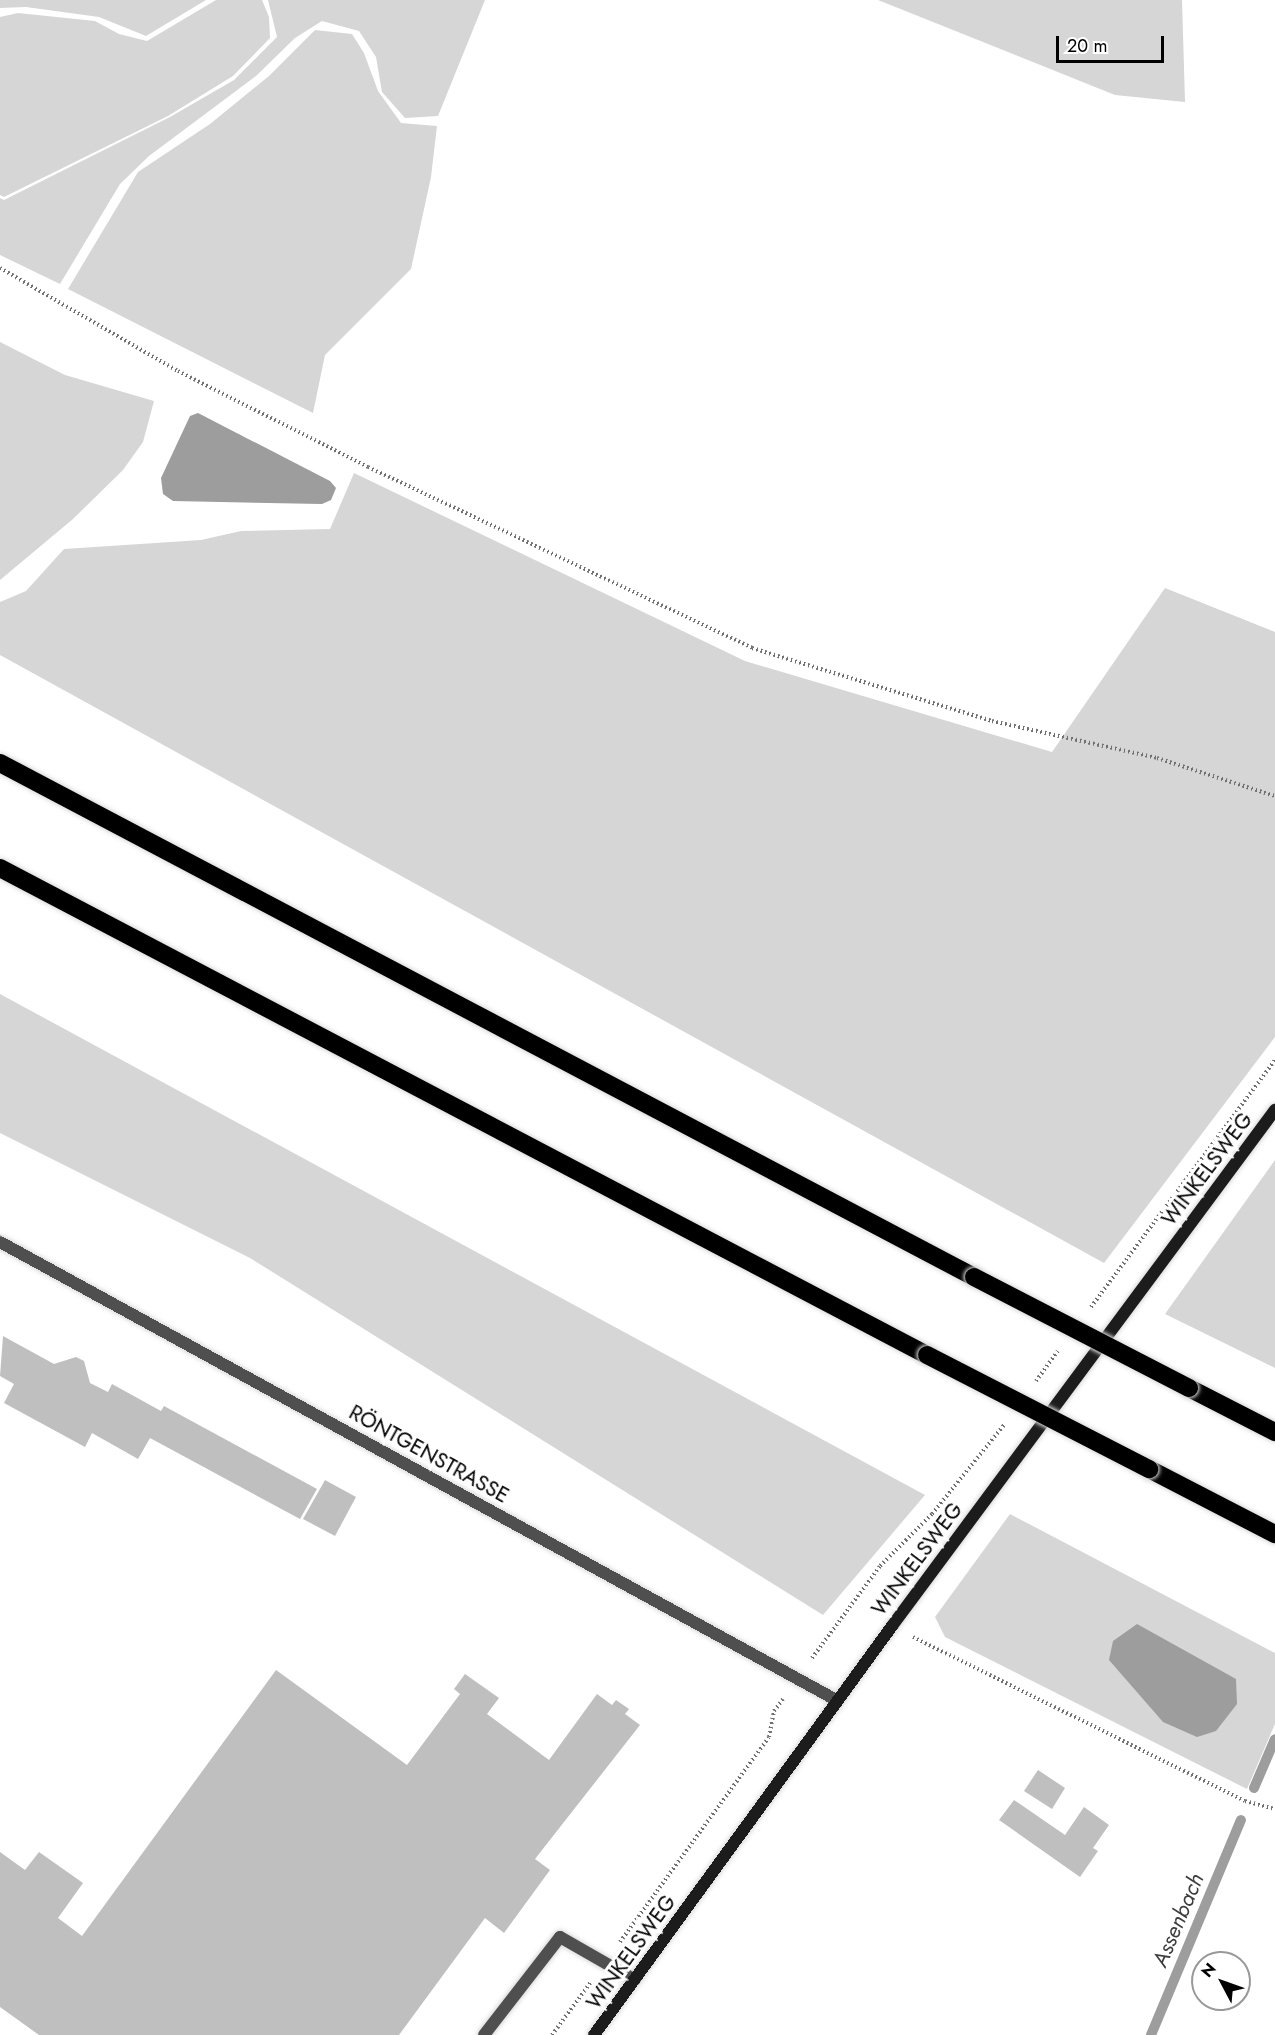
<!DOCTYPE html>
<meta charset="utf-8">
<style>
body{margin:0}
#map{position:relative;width:1275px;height:2035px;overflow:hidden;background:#fff;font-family:Jost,sans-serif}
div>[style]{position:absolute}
.green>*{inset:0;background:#d6d6d6}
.water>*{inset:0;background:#9d9d9d}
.stream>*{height:10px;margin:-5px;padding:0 5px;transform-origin:5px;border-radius:5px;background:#9d9d9d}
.building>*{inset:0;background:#bfbfbf}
.path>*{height:4px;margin-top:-2px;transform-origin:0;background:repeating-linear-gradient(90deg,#717171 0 1.5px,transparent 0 4.5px)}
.roads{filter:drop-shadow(0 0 2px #dbdbdb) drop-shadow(0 0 2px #dbdbdb)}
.lane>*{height:12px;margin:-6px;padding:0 6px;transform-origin:6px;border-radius:6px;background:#4f4f4f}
.street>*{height:12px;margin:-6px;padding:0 6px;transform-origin:6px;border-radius:6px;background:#4f4f4f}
.secondary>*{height:12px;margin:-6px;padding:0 6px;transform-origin:6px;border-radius:6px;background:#1c1c1c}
.highway>*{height:18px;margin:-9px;padding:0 9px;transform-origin:9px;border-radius:9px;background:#000}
.bridges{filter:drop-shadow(0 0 2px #dbdbdb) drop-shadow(0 0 2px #dbdbdb)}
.highway-bridge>*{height:18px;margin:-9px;padding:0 9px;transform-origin:9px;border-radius:9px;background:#000}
span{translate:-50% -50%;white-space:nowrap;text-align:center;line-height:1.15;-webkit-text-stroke:6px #fff;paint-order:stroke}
.street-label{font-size:21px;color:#000}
.water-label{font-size:22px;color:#3e3e3e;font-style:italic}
.north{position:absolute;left:1191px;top:1951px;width:60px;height:60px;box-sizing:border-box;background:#fff;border:2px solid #999;border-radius:50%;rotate:311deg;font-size:16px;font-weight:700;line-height:24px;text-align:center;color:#000}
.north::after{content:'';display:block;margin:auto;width:21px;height:27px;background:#000;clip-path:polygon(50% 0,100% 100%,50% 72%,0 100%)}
.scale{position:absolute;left:1056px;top:36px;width:108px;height:27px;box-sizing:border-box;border:3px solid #000;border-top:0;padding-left:8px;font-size:18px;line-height:21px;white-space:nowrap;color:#000;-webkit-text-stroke:4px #fff;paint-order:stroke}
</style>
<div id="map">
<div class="green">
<i style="clip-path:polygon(0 0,206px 0,146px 36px,99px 17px,26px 7px,0 8px)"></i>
<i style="clip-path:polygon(216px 0,262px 0,269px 17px,270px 38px,233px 76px,168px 116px,4px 197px,0 195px,0 17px,18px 13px,95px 21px,119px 34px,147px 41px)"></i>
<i style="clip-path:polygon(268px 0,485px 0,438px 116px,405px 118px,382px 92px,376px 57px,359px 31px,322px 21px,295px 38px,256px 76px,149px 156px,120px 184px,60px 284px,0 255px,0 198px,4px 200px,170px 117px,234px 80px,277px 37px)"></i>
<i style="clip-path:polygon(878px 0,1182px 0,1185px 102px,1115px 95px)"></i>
<i style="clip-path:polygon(315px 30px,352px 34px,364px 53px,378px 91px,401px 123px,437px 126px,431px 177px,411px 269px,325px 355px,313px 413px,68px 289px,138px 172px,210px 124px,269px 76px)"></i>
<i style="clip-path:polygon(0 342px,65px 375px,154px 401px,143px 442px,123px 470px,73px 519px,0 580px)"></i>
<i style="clip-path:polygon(354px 473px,745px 661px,1052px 752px,1165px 588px,1275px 632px,1275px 1037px,1104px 1263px,0 655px,0 602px,26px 591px,64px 549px,201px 540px,241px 531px,330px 529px)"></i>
<i style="clip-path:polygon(0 994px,925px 1495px,823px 1615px,250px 1258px,0 1133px)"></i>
<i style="clip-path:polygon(1275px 1160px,1275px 1368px,1165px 1314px)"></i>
<i style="clip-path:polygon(1010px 1514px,1275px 1653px,1275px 1724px,1247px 1789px,945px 1637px,935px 1617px)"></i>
</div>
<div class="water">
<i style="clip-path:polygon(198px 413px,330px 481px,336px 488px,331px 500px,322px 504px,173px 501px,163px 494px,161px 478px,190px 416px)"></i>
<i style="clip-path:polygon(1137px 1624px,1236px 1679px,1237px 1704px,1216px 1731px,1197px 1737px,1163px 1722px,1109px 1660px,1113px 1641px)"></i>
</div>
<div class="stream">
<i style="left:1254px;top:1788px;width:53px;rotate:-66.8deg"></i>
<i style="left:1151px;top:2035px;width:233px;rotate:-67.3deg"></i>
</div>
<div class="building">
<i style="clip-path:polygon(3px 1336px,54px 1364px,76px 1357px,84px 1361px,90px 1383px,108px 1392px,112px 1384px,161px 1411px,164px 1406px,317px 1489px,300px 1519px,150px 1438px,138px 1459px,92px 1433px,85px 1447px,4px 1403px,14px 1384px,0 1376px)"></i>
<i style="clip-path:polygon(325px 1480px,356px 1497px,335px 1536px,303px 1519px)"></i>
<i style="clip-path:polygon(276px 1670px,407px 1765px,460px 1694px,454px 1689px,465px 1674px,499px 1698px,487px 1714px,549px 1760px,597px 1694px,612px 1705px,616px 1700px,629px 1709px,625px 1714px,640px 1725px,535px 1859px,550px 1870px,504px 1933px,485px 1918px,399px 2035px,39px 2035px,0 2007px,0 1852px,25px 1870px,39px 1852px,83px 1883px,58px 1918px,82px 1936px)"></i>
<i style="clip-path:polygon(1038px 1770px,1065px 1788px,1052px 1809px,1024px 1791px)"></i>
<i style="clip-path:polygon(1014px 1800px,1065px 1835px,1084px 1807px,1109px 1825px,1093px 1848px,1098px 1851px,1080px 1877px,999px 1820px)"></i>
</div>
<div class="path">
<i style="left:0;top:268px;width:206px;rotate:30.1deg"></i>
<i style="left:178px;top:371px;width:213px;rotate:26.8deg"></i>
<i style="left:368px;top:467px;width:425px;rotate:25.2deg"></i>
<i style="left:752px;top:648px;width:251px;rotate:16.9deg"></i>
<i style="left:992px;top:721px;width:169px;rotate:12.6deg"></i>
<i style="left:1157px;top:758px;width:124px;rotate:17.9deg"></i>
<i style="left:1091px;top:1307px;width:308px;rotate:-53.3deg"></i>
<i style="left:1036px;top:1381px;width:37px;rotate:-54deg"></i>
<i style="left:913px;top:1637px;width:370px;rotate:26.3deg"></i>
<i style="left:1245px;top:1801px;width:31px;rotate:15deg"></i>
<i style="left:812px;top:1658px;width:114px;rotate:-53.5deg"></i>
<i style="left:880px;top:1566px;width:74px;rotate:-45deg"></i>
<i style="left:932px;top:1514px;width:116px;rotate:-51deg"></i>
<i style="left:620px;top:1942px;width:253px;rotate:-54deg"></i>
<i style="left:769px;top:1737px;width:26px;rotate:-79deg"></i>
<i style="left:774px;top:1711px;width:15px;rotate:-53deg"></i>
<i style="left:552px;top:2035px;width:66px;rotate:-53.7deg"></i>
</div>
<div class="roads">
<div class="lane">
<i style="left:484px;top:2035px;width:124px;rotate:-52.2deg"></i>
<i style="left:560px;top:1937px;width:86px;rotate:29.8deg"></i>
</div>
<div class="street">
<i style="left:0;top:1242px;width:955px;rotate:28.71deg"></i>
</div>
<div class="secondary">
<i style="left:594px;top:2035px;width:506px;rotate:-53.92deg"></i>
<i style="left:892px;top:1626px;width:643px;rotate:-53.42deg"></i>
</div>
<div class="highway">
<i style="left:0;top:763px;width:1101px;rotate:27.82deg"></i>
<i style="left:0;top:868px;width:1047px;rotate:27.72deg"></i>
<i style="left:1189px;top:1388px;width:97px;rotate:27.1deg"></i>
<i style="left:1149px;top:1469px;width:142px;rotate:27.3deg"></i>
</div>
</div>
<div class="bridges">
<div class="highway-bridge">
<i style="left:974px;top:1277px;width:242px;rotate:27.3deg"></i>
<i style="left:927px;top:1355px;width:250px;rotate:27.2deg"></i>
</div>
</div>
<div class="street-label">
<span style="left:1207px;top:1169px;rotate:-53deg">WINKELSWEG</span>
<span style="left:429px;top:1454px;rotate:29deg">RÖNTGENSTRASSE</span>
<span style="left:917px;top:1559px;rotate:-53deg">WINKELSWEG</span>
<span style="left:631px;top:1952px;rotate:-54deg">WINKELSWEG</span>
</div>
<div class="water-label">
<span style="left:1178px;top:1920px;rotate:-67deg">Assenbach</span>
</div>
<div class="north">N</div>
<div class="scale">20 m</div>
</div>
